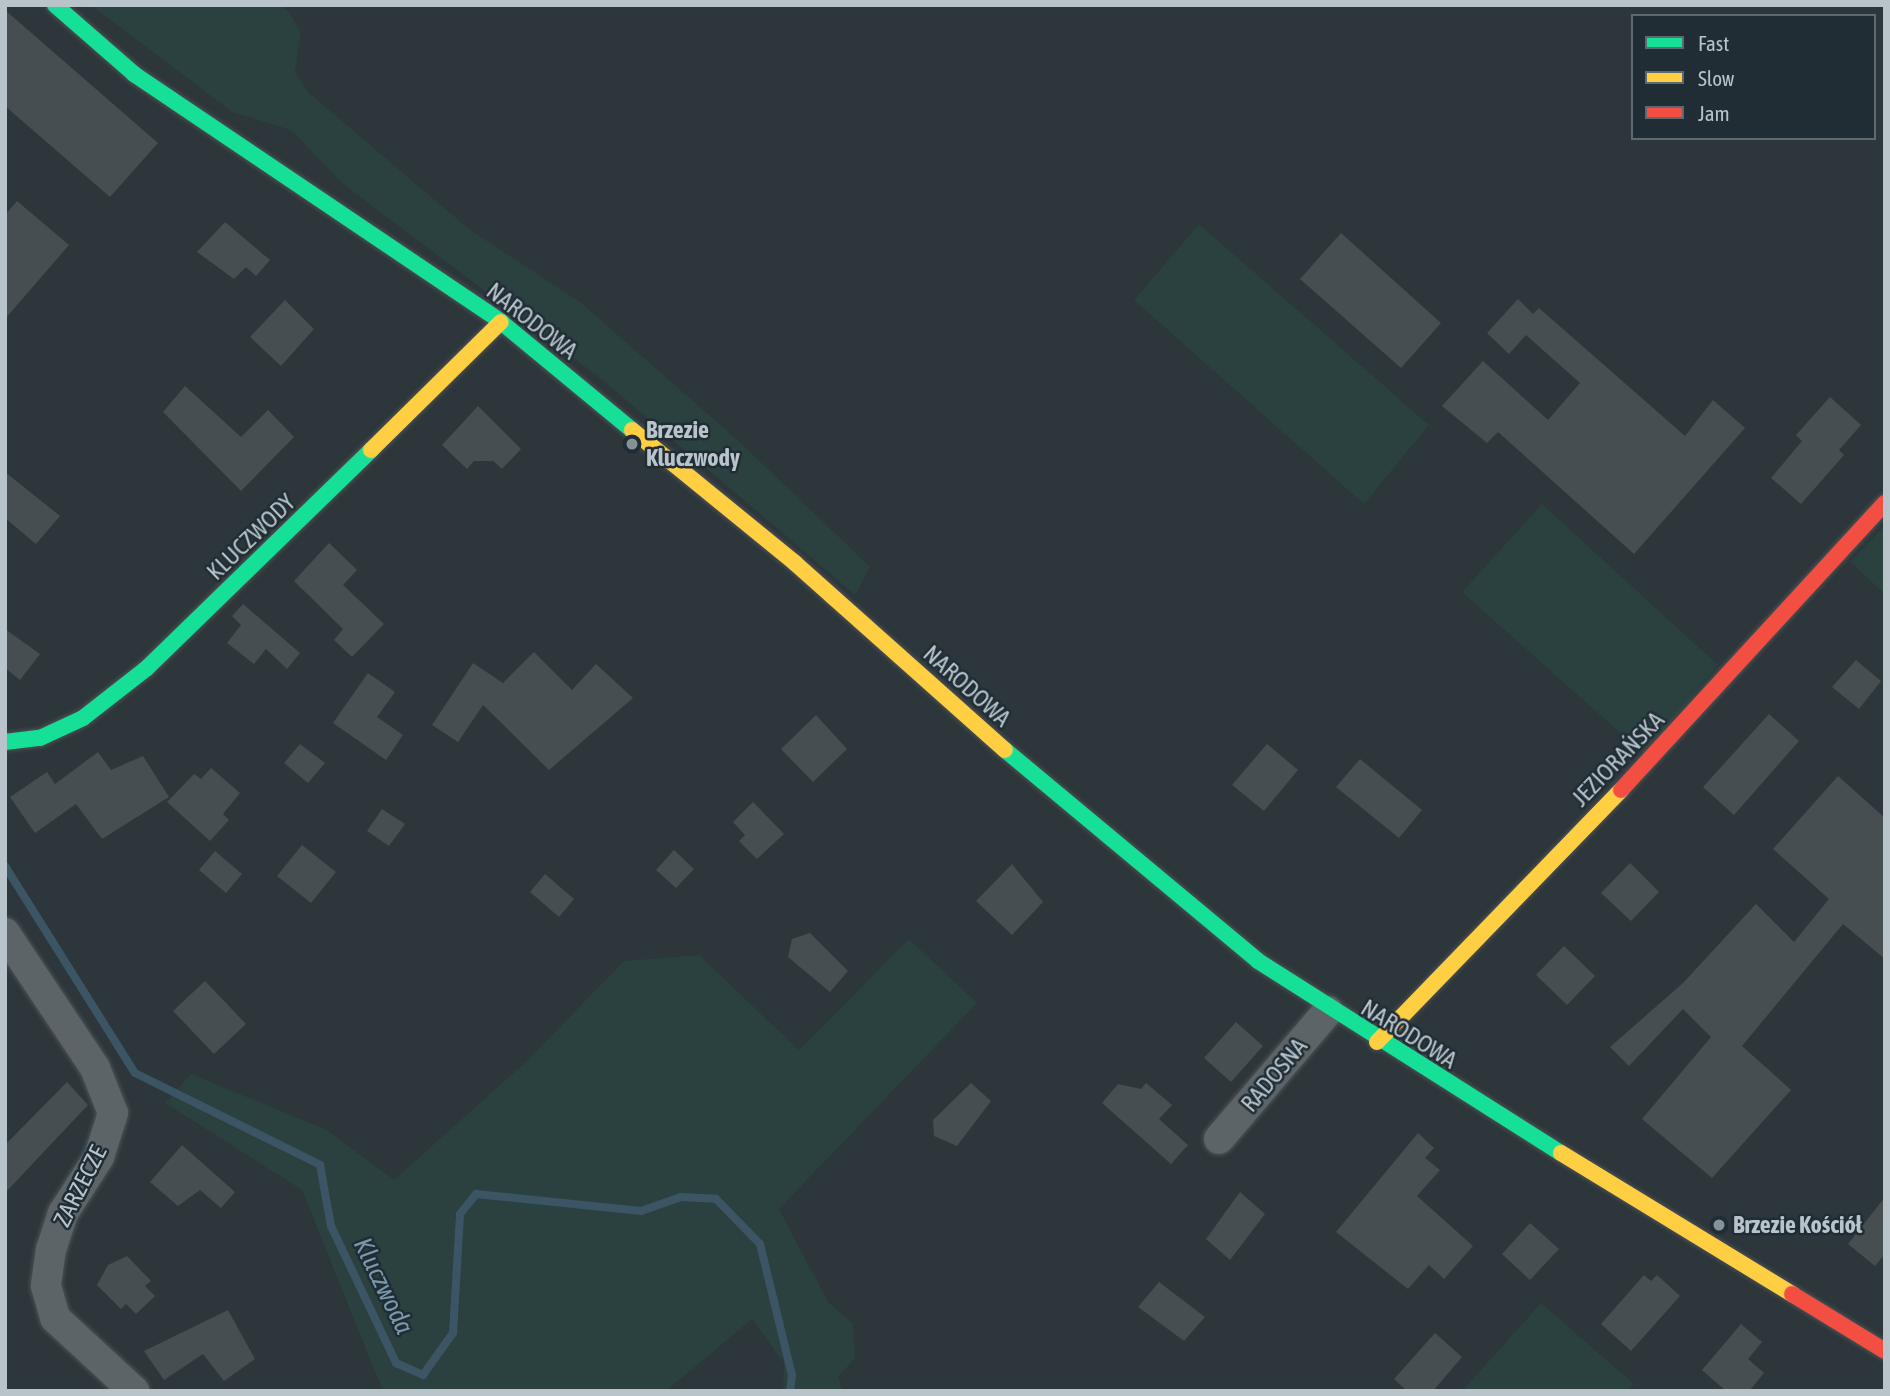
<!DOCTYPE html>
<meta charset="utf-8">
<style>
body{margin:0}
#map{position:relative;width:1890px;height:1396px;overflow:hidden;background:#2d363a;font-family:"Asap Condensed",sans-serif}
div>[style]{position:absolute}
.green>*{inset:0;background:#2a413f}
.stream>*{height:8px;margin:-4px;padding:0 4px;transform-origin:4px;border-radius:4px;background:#3c5564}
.building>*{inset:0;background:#464e51}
.roads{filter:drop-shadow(0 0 2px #4b5154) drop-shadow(0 0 2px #4b5154)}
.street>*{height:30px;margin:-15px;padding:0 15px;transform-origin:15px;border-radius:15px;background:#5d6468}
.fast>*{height:16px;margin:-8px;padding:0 8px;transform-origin:8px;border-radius:8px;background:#16e098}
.slow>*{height:16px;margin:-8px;padding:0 8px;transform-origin:8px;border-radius:8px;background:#ffcf43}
.jam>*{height:16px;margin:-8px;padding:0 8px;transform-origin:8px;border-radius:8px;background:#f24e42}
.dots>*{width:19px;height:19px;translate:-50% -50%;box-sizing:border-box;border:4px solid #202d35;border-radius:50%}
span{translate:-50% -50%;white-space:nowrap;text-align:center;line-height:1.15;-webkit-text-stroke:5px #202d35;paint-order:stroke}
.street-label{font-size:24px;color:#b8c3ca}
.poi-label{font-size:24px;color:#b8c3ca;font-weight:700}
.left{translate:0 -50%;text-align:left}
.water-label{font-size:26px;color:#7999ab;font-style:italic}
.frame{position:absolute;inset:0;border:7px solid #b8c3ca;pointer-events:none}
.legend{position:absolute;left:1631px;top:14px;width:245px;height:126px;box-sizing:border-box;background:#202d35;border:2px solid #5d6971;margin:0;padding:9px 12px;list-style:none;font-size:21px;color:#b8c3ca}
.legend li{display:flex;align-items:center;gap:14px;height:35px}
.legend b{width:35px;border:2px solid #5d6971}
</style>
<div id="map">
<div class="green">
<i style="clip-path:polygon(91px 5px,280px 5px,290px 13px,301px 33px,295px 72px,308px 92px,470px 230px,580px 302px,742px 444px,870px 567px,855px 595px,604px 381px,342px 183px,291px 130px,232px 112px)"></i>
<i style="clip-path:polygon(1199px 224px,1429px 425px,1364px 504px,1134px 300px)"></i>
<i style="clip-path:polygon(1542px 504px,1718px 665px,1644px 754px,1462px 592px)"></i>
<i style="clip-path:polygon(1885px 525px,1885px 594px,1850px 562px)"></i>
<i style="clip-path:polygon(909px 939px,977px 1003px,779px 1209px,828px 1302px,853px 1324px,855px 1358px,838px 1377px,843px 1391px,783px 1391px,784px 1363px,752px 1319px,666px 1391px,383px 1391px,302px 1190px,165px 1103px,191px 1074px,325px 1129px,394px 1180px,528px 1060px,624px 961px,699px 955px,799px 1050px)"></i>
<i style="clip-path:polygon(1541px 1303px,1634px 1384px,1627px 1391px,1462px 1391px)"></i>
</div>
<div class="stream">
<i style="left:5px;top:866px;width:244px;rotate:57.9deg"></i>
<i style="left:135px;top:1073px;width:207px;rotate:26.4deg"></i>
<i style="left:320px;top:1165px;width:62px;rotate:79.8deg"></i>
<i style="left:331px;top:1226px;width:152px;rotate:64.6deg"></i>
<i style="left:396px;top:1363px;width:30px;rotate:24deg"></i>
<i style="left:423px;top:1375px;width:52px;rotate:-54.5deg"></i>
<i style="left:453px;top:1333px;width:119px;rotate:-86.6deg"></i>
<i style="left:460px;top:1214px;width:26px;rotate:-51deg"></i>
<i style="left:476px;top:1194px;width:166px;rotate:5.9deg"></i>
<i style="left:641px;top:1211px;width:42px;rotate:-19.3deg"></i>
<i style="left:681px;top:1197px;width:35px;rotate:3deg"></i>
<i style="left:716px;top:1199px;width:63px;rotate:45.6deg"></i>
<i style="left:760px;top:1244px;width:135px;rotate:76.3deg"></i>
<i style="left:792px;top:1375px;width:16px;rotate:97deg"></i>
</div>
<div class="building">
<i style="clip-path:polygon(5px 10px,158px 143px,110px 197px,5px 106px)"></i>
<i style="clip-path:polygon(17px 201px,69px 245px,5px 319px,5px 215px)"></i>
<i style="clip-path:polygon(225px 222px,270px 260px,256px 276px,246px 267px,234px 279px,197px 252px)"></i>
<i style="clip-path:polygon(1341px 233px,1441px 323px,1401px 368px,1300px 279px)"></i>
<i style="clip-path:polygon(1518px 299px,1533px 314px,1539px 308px,1685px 436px,1713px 400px,1745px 428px,1634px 554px,1498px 432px,1487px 443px,1442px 406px,1483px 361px,1548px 420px,1580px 383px,1526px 335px,1509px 354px,1487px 333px)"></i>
<i style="clip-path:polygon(285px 300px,314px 329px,281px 366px,250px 337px)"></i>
<i style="clip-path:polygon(185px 386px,241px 437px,268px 410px,294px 437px,241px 491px,163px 412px)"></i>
<i style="clip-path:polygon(1830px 397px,1861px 425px,1839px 450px,1844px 455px,1801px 504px,1771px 478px,1802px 441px,1796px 435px)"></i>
<i style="clip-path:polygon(478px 406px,521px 449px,502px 469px,493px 461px,474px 461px,467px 469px,442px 445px)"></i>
<i style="clip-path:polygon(5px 472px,60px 516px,36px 544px,5px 518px)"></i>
<i style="clip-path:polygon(329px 543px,357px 570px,343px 585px,384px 624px,352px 657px,334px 640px,343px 629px,294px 581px)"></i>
<i style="clip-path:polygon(243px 604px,300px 653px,287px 669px,266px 649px,254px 664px,227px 643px,241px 625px,232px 616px)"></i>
<i style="clip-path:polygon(5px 629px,40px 654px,20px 680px,5px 668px)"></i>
<i style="clip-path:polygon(534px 652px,572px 690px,596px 664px,633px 698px,549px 770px,483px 705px,458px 742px,432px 725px,473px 663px,503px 683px)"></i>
<i style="clip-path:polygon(1856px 660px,1881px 681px,1859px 709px,1832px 687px)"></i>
<i style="clip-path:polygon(368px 673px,395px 692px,377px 717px,403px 735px,386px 760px,333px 723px)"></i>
<i style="clip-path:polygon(1769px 714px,1799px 741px,1734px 815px,1703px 787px)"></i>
<i style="clip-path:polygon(816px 715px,847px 749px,813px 782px,781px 749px)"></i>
<i style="clip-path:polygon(300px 744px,325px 763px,308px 783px,284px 763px)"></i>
<i style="clip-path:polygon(1267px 744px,1298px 770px,1264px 811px,1232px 785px)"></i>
<i style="clip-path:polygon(98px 752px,111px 770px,143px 756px,169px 797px,102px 839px,76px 804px,35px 833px,10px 797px,47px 772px,55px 784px)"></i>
<i style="clip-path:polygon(1360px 759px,1422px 810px,1399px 838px,1336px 787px)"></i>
<i style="clip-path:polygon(211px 768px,240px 793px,223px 814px,229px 820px,210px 841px,167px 802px,194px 774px,201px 779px)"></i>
<i style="clip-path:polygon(1838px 776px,1885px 818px,1885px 959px,1843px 924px,1742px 1046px,1791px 1090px,1712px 1178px,1642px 1119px,1711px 1037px,1683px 1009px,1629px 1066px,1610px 1047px,1683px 983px,1756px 904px,1794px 942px,1829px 899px,1773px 849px)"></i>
<i style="clip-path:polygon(753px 802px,784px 834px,757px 859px,739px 841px,745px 835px,733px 822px)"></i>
<i style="clip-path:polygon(382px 809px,405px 824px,389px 846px,367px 831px)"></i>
<i style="clip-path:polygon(302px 845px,336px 872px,311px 903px,277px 876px)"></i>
<i style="clip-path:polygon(674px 850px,694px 869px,676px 888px,656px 870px)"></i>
<i style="clip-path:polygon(215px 851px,242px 874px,226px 893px,199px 870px)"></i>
<i style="clip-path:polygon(1630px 863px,1659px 892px,1631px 921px,1601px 893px)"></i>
<i style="clip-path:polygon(1012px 864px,1043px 902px,1012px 935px,976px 901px)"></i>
<i style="clip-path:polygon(545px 874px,574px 899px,559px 917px,530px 892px)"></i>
<i style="clip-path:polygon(810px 933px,848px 971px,830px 992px,788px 957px,792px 939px)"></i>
<i style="clip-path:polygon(1564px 946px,1595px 976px,1567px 1005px,1536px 975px)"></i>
<i style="clip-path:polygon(205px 981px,246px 1024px,214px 1054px,173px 1011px)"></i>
<i style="clip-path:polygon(1236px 1022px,1263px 1046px,1231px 1082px,1204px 1058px)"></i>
<i style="clip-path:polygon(67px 1082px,88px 1105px,5px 1193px,5px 1145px)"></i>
<i style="clip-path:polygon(971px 1083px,991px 1101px,957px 1146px,934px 1136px,933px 1120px)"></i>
<i style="clip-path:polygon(1146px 1083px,1172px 1105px,1159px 1119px,1188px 1145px,1171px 1164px,1102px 1103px,1118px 1084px,1141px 1089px)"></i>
<i style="clip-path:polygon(1418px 1133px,1434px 1148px,1425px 1158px,1440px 1170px,1417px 1196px,1473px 1246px,1444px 1279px,1429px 1265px,1408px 1289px,1336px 1232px)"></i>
<i style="clip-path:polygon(182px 1145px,235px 1192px,221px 1208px,200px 1190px,178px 1206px,150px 1182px)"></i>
<i style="clip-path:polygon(1240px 1192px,1265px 1214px,1230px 1260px,1206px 1239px)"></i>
<i style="clip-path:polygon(1885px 1197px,1885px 1254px,1875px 1266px,1848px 1244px)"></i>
<i style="clip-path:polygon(1530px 1223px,1559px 1249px,1530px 1280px,1502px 1254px)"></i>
<i style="clip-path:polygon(127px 1256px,151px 1281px,145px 1286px,155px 1296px,136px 1314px,126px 1304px,121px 1309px,97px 1285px,108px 1265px)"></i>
<i style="clip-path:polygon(1644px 1275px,1651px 1281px,1657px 1275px,1680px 1296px,1631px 1351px,1601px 1324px)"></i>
<i style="clip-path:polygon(1159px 1282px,1205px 1317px,1184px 1341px,1138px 1307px)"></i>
<i style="clip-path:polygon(228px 1310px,255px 1359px,224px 1381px,203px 1354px,164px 1380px,144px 1351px)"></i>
<i style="clip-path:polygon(1741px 1324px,1762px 1342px,1748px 1359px,1764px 1373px,1749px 1391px,1726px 1391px,1702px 1370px)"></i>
<i style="clip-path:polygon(1435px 1333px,1462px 1357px,1433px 1391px,1407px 1391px,1394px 1379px)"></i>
</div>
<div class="roads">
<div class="street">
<i style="left:5px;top:933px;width:162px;rotate:56.3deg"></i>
<i style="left:95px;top:1068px;width:48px;rotate:68.2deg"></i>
<i style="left:113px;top:1113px;width:46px;rotate:107.7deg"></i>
<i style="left:99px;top:1157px;width:67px;rotate:122.7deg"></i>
<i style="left:63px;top:1213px;width:38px;rotate:108deg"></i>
<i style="left:51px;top:1249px;width:37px;rotate:98deg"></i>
<i style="left:46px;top:1286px;width:33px;rotate:74deg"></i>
<i style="left:55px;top:1318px;width:108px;rotate:42.7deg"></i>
<i style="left:1219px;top:1139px;width:168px;rotate:-49.6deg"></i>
</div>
<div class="fast">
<i style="left:55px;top:5px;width:105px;rotate:41.1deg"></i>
<i style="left:134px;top:74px;width:443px;rotate:34deg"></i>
<i style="left:501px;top:322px;width:170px;rotate:39.5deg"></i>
<i style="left:5px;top:742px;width:35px;rotate:-7deg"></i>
<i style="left:40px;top:738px;width:47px;rotate:-24.9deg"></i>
<i style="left:83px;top:718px;width:81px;rotate:-38deg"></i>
<i style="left:147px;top:668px;width:313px;rotate:-44.2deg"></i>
<i style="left:1005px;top:750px;width:329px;rotate:39.8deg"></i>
<i style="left:1258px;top:961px;width:359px;rotate:32.4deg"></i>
</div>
<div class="slow">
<i style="left:632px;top:430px;width:210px;rotate:39.2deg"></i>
<i style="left:795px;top:563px;width:281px;rotate:41.7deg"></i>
<i style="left:371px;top:450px;width:182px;rotate:-44.6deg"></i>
<i style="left:1377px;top:1042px;width:351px;rotate:-45.9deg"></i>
<i style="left:1561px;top:1153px;width:271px;rotate:31.4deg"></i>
</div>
<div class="jam">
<i style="left:1621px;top:790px;width:390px;rotate:-47.4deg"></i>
<i style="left:1792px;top:1294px;width:109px;rotate:31.5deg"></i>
</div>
</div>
<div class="dots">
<i style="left:632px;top:444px;background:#879298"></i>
<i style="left:1719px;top:1225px;background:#879298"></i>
</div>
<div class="street-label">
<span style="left:532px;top:321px;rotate:38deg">NARODOWA</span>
<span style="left:251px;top:537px;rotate:-44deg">KLUCZWODY</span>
<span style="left:967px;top:686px;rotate:42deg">NARODOWA</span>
<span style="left:1618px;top:759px;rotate:-46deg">JEZIORAŃSKA</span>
<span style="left:1409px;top:1034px;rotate:32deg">NARODOWA</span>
<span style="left:1274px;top:1075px;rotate:-50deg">RADOSNA</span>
<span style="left:80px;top:1186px;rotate:-63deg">ZARZECZE</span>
</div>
<div class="poi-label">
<span class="left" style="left:646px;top:444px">Brzezie<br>Kluczwody</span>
<span class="left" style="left:1733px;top:1225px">Brzezie Kościół</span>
</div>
<div class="water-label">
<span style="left:383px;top:1286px;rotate:64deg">Kluczwoda</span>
</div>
<div class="frame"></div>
<ul class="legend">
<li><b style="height:9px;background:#16e098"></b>Fast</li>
<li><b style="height:9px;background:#ffcf43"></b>Slow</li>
<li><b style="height:9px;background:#f24e42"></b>Jam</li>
</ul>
</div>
